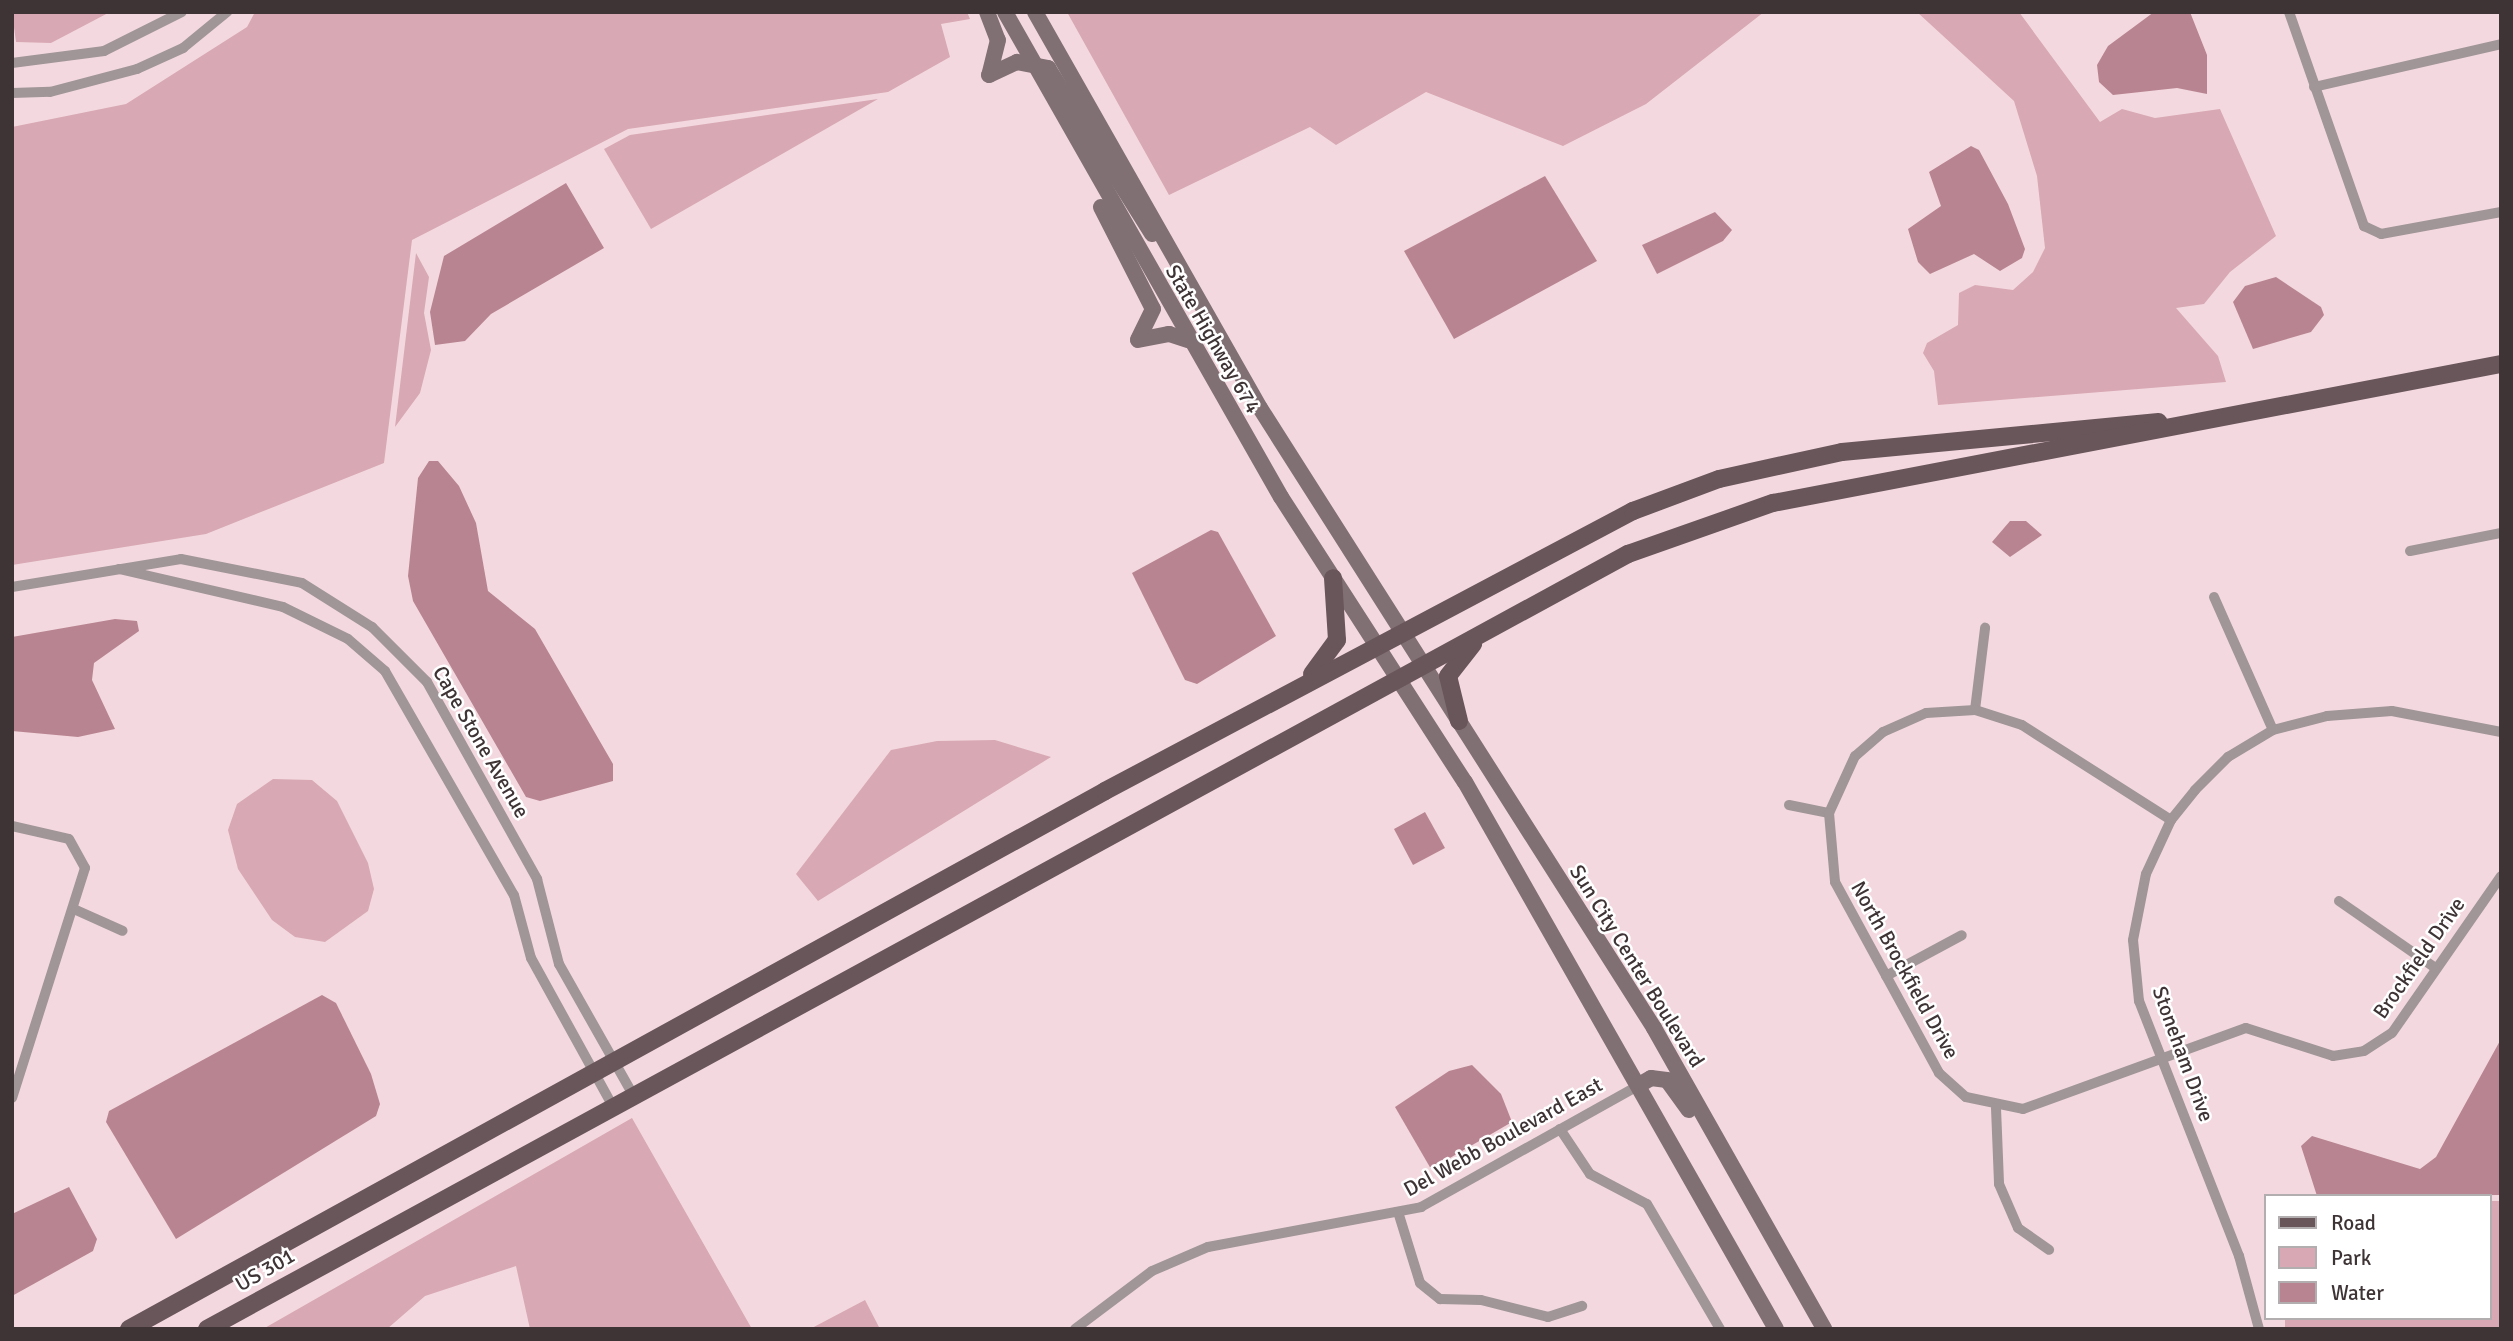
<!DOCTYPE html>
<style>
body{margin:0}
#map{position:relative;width:2513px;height:1341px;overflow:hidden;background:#f3d9df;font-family:Signika,sans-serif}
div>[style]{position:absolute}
.green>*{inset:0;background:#d8a8b4}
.water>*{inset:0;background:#b98492}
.minor>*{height:10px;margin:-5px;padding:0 5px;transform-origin:5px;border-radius:5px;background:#a09597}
.secondary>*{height:16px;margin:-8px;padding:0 8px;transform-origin:8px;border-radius:8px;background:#807074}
.primary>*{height:18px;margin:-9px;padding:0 9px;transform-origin:9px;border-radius:9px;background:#69565b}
span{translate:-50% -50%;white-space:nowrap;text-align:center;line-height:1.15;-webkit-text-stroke:5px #fff;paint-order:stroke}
.street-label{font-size:21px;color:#3e3436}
.frame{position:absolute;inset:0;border:14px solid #3e3436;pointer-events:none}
.legend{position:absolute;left:2264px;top:1194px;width:228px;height:126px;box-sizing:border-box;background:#fff;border:2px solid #b2aeaf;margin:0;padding:9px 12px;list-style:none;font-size:21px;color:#3e3436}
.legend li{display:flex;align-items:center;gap:14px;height:35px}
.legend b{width:35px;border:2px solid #b2aeaf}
</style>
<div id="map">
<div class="green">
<i style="clip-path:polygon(12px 12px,110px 12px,51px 43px,16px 42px)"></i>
<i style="clip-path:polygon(255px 12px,967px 12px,970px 19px,941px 24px,950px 57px,888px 92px,628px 129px,412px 240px,384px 463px,206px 534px,12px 565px,12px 127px,126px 104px,247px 27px)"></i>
<i style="clip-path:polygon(1067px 12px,1764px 12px,1646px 104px,1563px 146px,1426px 92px,1336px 145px,1310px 127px,1169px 195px)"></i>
<i style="clip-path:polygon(1917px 12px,2019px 12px,2100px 122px,2122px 109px,2155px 118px,2220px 109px,2276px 236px,2230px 272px,2204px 304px,2176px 308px,2218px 356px,2226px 382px,1938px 405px,1934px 371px,1923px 353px,1927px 343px,1958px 325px,1959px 293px,1975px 285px,2013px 290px,2033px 272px,2045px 248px,2037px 176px,2014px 101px)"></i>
<i style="clip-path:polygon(878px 99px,651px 229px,604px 149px,630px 135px)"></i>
<i style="clip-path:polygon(416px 253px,429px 277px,424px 313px,431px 350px,420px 393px,395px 427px)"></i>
<i style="clip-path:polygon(995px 740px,1051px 757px,818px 901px,796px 874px,891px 750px,937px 741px)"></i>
<i style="clip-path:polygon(273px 779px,312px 780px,337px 801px,368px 863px,374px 889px,368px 911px,325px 942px,295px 937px,272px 920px,238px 869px,228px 830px,237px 804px)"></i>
<i style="clip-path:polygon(632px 1118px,752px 1329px,530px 1329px,516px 1266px,425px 1296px,387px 1329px,263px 1329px)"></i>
<i style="clip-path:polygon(2490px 1201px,2501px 1201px,2501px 1329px,2285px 1329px,2285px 1318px,2490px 1318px)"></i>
<i style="clip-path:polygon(865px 1300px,880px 1329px,809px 1329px,810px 1329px)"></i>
</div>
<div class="water">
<i style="clip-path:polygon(2154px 12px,2190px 12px,2207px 55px,2207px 94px,2177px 88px,2113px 95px,2099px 82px,2097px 65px,2108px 46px)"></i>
<i style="clip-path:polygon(1971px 146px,1979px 150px,2008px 204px,2025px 249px,2022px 258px,2000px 271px,1974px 254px,1930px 274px,1918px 262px,1908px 229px,1941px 206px,1929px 172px)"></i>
<i style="clip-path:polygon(1545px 176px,1597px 261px,1454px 339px,1404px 251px)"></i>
<i style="clip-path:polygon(566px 183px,604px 248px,491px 314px,465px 341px,435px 345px,430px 312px,444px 256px)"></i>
<i style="clip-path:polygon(1715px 212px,1732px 230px,1723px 241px,1657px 274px,1642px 245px)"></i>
<i style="clip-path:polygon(2276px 277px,2321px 307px,2324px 315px,2311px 332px,2253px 349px,2233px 302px,2245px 286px)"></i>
<i style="clip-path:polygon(429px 461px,438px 461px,459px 486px,476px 523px,488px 591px,535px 629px,613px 764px,613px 781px,540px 801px,526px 797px,413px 601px,408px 576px,418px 478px)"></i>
<i style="clip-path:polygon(2010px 521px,2026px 521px,2042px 535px,2010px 557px,1992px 542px)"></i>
<i style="clip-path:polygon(1211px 530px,1218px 532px,1276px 636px,1197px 684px,1185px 680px,1132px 573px)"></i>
<i style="clip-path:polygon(115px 619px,137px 621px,139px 631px,94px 663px,92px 680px,115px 729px,78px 737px,12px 731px,12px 637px)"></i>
<i style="clip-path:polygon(1425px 812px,1445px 848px,1413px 865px,1394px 829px)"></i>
<i style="clip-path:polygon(322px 995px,336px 1003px,371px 1074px,380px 1104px,376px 1116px,176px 1239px,106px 1122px,109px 1111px)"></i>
<i style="clip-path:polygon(2501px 1039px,2501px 1195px,2317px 1196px,2301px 1146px,2312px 1136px,2420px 1169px,2436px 1157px)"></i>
<i style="clip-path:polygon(1472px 1065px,1501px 1094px,1512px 1122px,1431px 1169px,1395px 1107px,1449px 1071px)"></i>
<i style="clip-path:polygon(69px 1187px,97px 1239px,93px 1251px,12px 1296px,12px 1214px)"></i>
</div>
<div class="minor">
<i style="left:2289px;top:12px;width:227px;rotate:70.7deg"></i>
<i style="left:2364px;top:226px;width:19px;rotate:25deg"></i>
<i style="left:2381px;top:234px;width:122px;rotate:-10.4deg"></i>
<i style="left:12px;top:63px;width:93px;rotate:-7.4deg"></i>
<i style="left:104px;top:51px;width:87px;rotate:-26.6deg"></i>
<i style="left:2314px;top:87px;width:192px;rotate:-12.9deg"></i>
<i style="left:12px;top:93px;width:38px;rotate:-2deg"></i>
<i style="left:50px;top:92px;width:90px;rotate:-14.8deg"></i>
<i style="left:137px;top:69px;width:51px;rotate:-24.5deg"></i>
<i style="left:183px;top:48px;width:57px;rotate:-39.3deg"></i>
<i style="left:2410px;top:551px;width:93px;rotate:-11.2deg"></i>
<i style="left:119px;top:569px;width:168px;rotate:13deg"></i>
<i style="left:283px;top:607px;width:72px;rotate:26.2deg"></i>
<i style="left:348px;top:639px;width:49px;rotate:40.9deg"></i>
<i style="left:385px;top:671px;width:258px;rotate:60.1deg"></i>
<i style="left:514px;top:895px;width:65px;rotate:74.9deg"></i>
<i style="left:531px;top:958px;width:168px;rotate:61.1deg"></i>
<i style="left:12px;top:587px;width:171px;rotate:-9.4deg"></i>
<i style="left:181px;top:559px;width:123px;rotate:11.2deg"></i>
<i style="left:302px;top:583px;width:83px;rotate:32.2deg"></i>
<i style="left:372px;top:627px;width:78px;rotate:45deg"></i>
<i style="left:427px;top:682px;width:226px;rotate:60.8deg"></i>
<i style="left:537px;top:879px;width:88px;rotate:75.5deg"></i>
<i style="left:559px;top:964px;width:150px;rotate:60.5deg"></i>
<i style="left:2214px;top:597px;width:145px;rotate:66.1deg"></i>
<i style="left:1975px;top:710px;width:83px;rotate:-83deg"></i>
<i style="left:1789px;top:805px;width:41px;rotate:11.3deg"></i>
<i style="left:2171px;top:820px;width:177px;rotate:-147.5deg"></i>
<i style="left:2022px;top:725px;width:49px;rotate:-162.3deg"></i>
<i style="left:1975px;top:710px;width:49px;rotate:176.5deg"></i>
<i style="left:1926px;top:713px;width:47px;rotate:156.2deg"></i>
<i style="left:1883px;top:732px;width:37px;rotate:139deg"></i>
<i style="left:1855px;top:756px;width:63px;rotate:114.5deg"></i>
<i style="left:1829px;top:813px;width:69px;rotate:85deg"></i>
<i style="left:1835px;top:882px;width:217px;rotate:61.4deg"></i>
<i style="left:1939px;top:1073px;width:36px;rotate:42deg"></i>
<i style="left:1966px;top:1097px;width:58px;rotate:11.9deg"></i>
<i style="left:2023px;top:1109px;width:237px;rotate:-20deg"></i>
<i style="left:2246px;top:1028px;width:91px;rotate:17.8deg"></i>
<i style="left:2333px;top:1056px;width:31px;rotate:-9deg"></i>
<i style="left:2364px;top:1051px;width:33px;rotate:-33deg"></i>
<i style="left:2392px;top:1033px;width:191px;rotate:-55.2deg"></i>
<i style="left:12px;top:826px;width:58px;rotate:12.8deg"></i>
<i style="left:69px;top:839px;width:33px;rotate:61deg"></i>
<i style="left:85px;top:868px;width:241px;rotate:107.6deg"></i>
<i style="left:2339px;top:901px;width:116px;rotate:34.8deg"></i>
<i style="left:76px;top:910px;width:51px;rotate:24.1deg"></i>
<i style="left:1886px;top:976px;width:86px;rotate:-28.3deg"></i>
<i style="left:1996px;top:1108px;width:76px;rotate:87.7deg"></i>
<i style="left:1999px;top:1184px;width:48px;rotate:66.6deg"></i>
<i style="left:2018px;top:1228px;width:38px;rotate:35deg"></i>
<i style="left:1560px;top:1129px;width:54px;rotate:56.3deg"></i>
<i style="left:1590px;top:1174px;width:64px;rotate:27.8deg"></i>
<i style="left:1647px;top:1204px;width:145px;rotate:59.7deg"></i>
<i style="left:1399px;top:1215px;width:71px;rotate:72.8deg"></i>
<i style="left:1420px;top:1283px;width:26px;rotate:39deg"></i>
<i style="left:1440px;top:1299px;width:41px;rotate:1.4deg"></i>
<i style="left:1481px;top:1300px;width:69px;rotate:14.2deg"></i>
<i style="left:1548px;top:1317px;width:36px;rotate:-18deg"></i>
<i style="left:1075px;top:1329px;width:96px;rotate:-37deg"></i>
<i style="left:1152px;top:1271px;width:61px;rotate:-23.2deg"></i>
<i style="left:1208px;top:1247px;width:217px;rotate:-10.6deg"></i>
<i style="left:1421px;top:1207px;width:250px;rotate:-29.2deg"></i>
<i style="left:2259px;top:1329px;width:76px;rotate:-105.3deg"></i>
<i style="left:2239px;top:1256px;width:274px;rotate:-111.4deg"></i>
<i style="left:2139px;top:1001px;width:61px;rotate:-95.6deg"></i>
<i style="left:2133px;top:940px;width:67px;rotate:-78.9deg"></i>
<i style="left:2146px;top:874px;width:60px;rotate:-65.2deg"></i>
<i style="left:2171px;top:820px;width:38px;rotate:-51deg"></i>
<i style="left:2195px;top:790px;width:47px;rotate:-45deg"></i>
<i style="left:2228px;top:757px;width:52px;rotate:-31deg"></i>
<i style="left:2273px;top:730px;width:56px;rotate:-14.5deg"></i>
<i style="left:2327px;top:716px;width:65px;rotate:-4.4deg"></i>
<i style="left:2392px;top:711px;width:111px;rotate:10.9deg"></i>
</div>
<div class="secondary">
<i style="left:987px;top:12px;width:30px;rotate:69deg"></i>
<i style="left:998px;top:40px;width:36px;rotate:104deg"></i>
<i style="left:1005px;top:12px;width:558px;rotate:60.36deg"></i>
<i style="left:1281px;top:497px;width:339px;rotate:57.2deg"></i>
<i style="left:1465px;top:782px;width:629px;rotate:60.38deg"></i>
<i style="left:1035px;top:12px;width:455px;rotate:60.4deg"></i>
<i style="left:1260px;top:408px;width:735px;rotate:57.56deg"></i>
<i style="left:1654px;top:1028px;width:346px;rotate:60.5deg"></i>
<i style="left:989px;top:75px;width:31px;rotate:-25deg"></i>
<i style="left:1017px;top:62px;width:32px;rotate:11deg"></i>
<i style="left:1048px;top:68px;width:196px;rotate:57.9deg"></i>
<i style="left:1101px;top:207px;width:114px;rotate:63deg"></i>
<i style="left:1153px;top:309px;width:34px;rotate:116deg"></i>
<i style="left:1138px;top:340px;width:32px;rotate:-11deg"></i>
<i style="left:1169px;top:334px;width:20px;rotate:18deg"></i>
<i style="left:1639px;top:1085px;width:14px;rotate:-30deg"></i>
<i style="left:1651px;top:1078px;width:16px;rotate:7deg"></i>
<i style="left:1667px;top:1080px;width:37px;rotate:54deg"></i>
</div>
<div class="primary">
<i style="left:1312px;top:674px;width:42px;rotate:-53.7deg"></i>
<i style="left:1337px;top:640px;width:62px;rotate:-93.7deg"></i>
<i style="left:1459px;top:721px;width:46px;rotate:-103.7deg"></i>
<i style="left:1448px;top:676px;width:41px;rotate:-52deg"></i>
<i style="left:129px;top:1329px;width:1114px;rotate:-28.86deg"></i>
<i style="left:1105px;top:791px;width:598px;rotate:-27.94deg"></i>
<i style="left:1633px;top:511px;width:92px;rotate:-20.4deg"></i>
<i style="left:1719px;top:479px;width:126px;rotate:-12.4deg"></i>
<i style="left:1842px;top:452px;width:318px;rotate:-5.4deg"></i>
<i style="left:207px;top:1329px;width:1619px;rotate:-28.61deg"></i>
<i style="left:1628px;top:554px;width:154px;rotate:-19.4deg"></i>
<i style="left:1773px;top:503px;width:741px;rotate:-10.81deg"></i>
</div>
<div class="street-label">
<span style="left:1213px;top:339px;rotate:60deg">State Highway 674</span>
<span style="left:481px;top:742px;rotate:60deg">Cape Stone Avenue</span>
<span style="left:2419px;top:958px;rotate:-55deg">Brockfield Drive</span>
<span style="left:1637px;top:966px;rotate:58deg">Sun City Center Boulevard</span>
<span style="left:1905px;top:970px;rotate:61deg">North Brockfield Drive</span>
<span style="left:2183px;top:1054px;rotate:70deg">Stoneham Drive</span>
<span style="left:1503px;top:1137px;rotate:-29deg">Del Webb Boulevard East</span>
<span style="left:265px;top:1270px;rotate:-30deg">US 301</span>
</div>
<div class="frame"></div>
<ul class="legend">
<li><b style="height:9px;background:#69565b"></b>Road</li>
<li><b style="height:19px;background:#d8a8b4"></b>Park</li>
<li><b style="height:19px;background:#b98492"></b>Water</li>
</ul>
</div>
